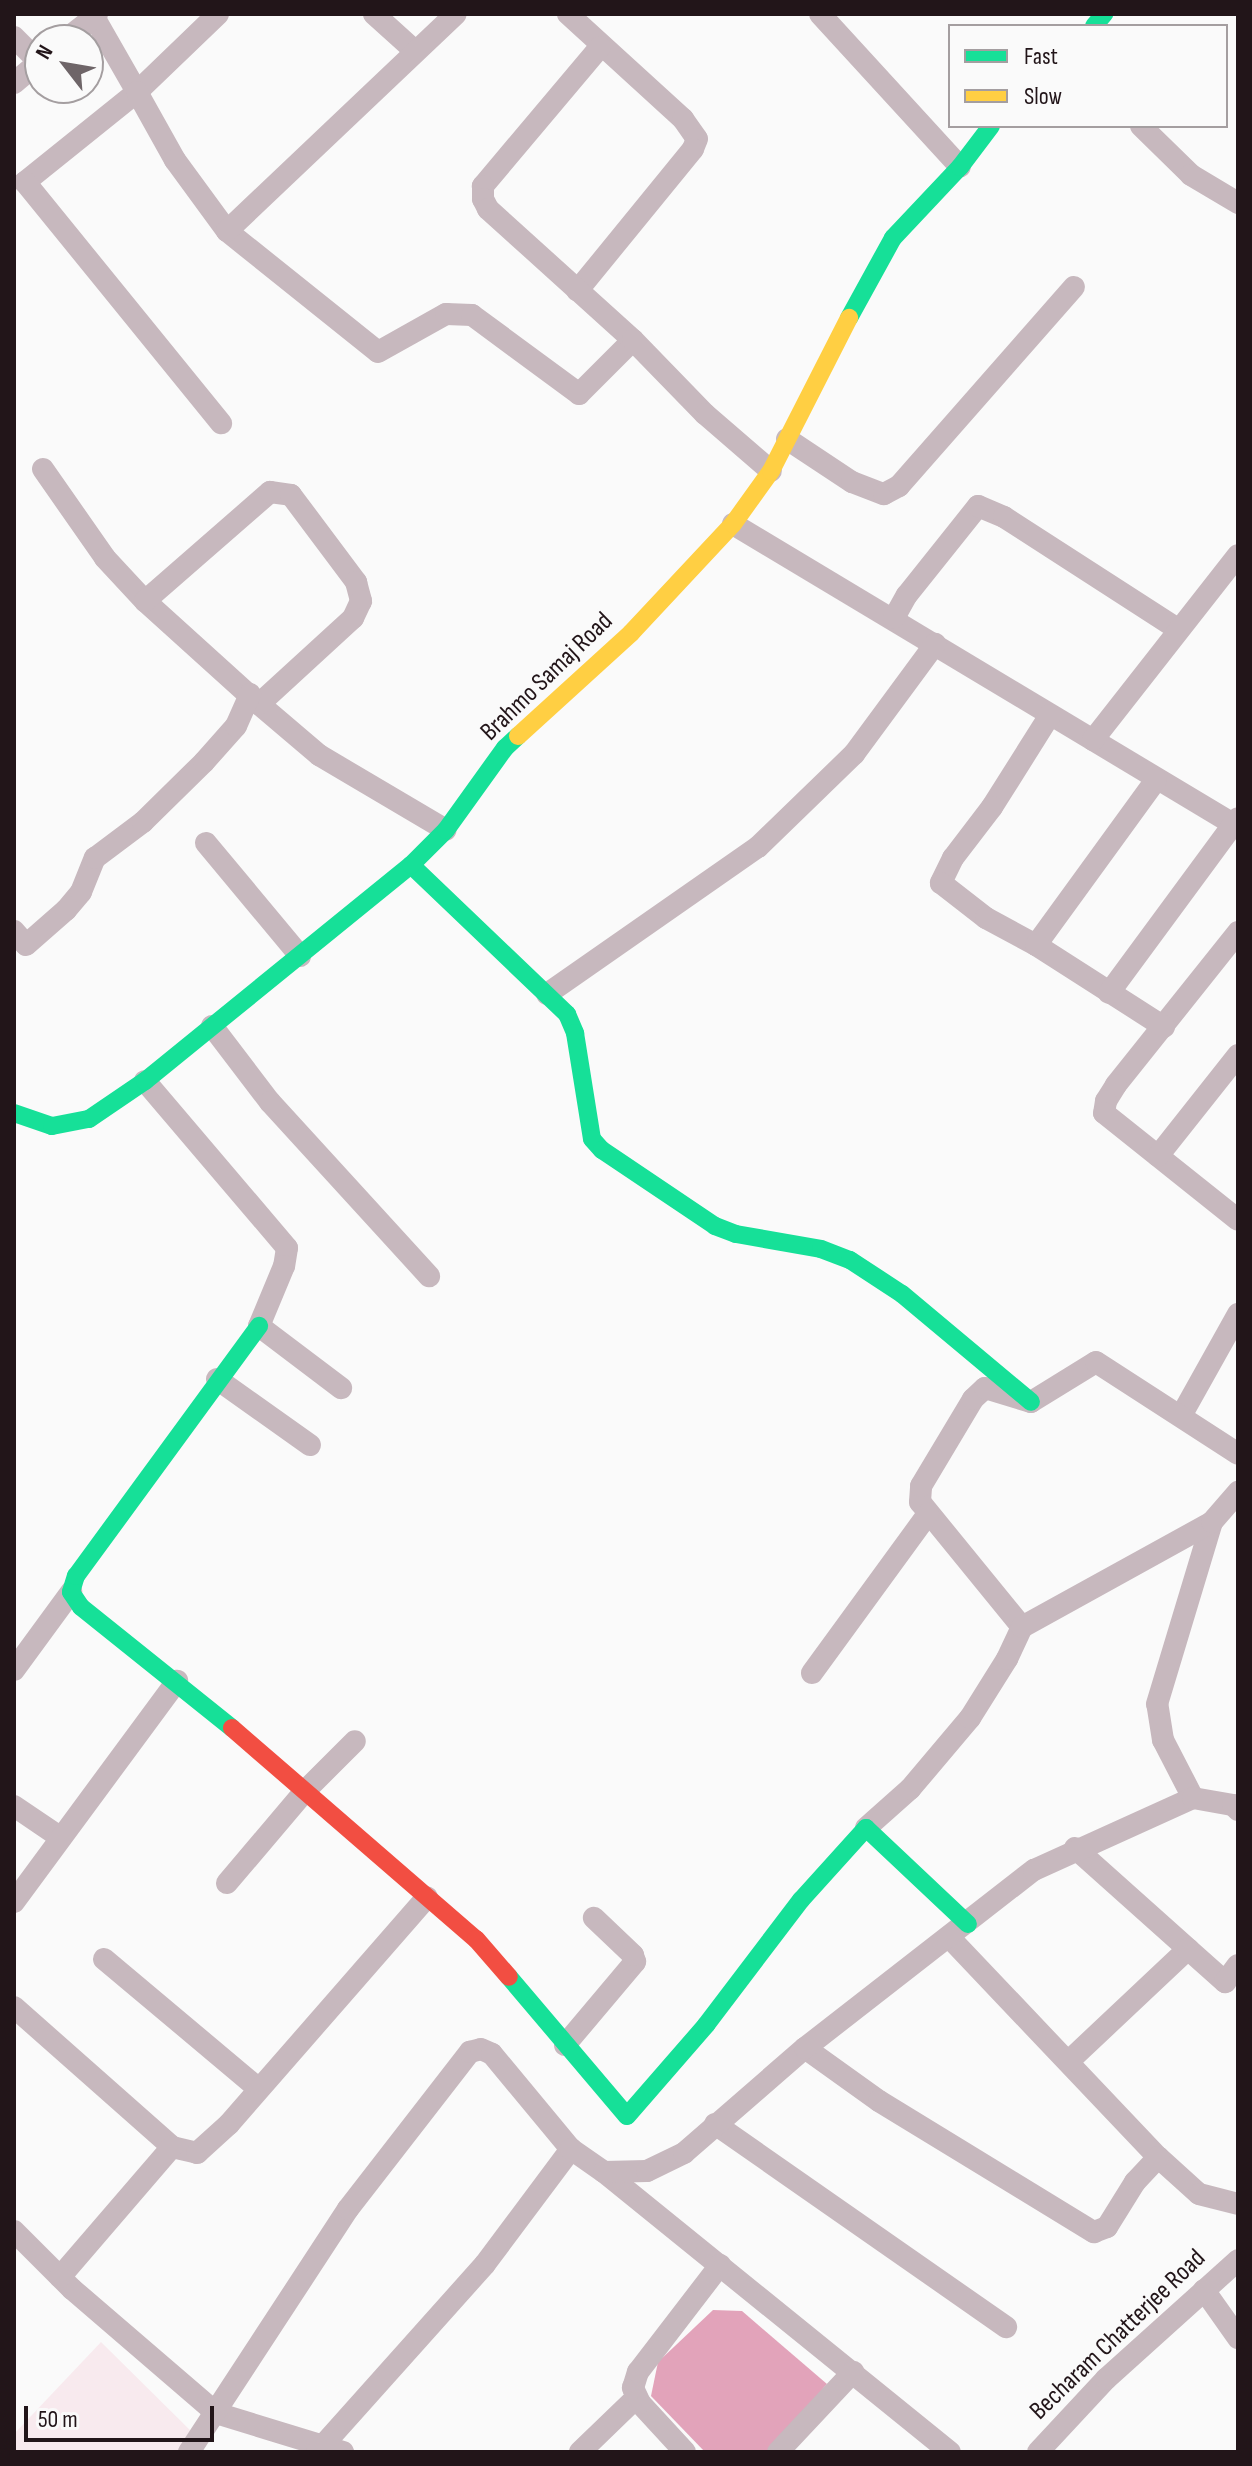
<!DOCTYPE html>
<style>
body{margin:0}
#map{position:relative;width:1252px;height:2466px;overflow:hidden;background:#fafafa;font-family:"Sofia Sans Condensed",sans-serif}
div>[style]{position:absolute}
.green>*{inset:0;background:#f8eaee}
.water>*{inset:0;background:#e2a3ba}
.street>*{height:22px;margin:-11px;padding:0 11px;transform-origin:11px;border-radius:11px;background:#c7b8be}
.fast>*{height:18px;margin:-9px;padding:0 9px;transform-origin:9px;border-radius:9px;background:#16e098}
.slow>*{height:18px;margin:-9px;padding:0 9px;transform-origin:9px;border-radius:9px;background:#ffcf43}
.jam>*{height:18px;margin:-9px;padding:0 9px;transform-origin:9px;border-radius:9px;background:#f24e42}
span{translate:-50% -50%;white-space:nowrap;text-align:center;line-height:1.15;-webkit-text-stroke:6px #fafafa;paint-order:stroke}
.street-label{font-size:26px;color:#221519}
.frame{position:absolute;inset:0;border:16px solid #221519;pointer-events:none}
.legend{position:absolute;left:948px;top:24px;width:280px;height:104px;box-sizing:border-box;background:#fafafa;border:2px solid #a49ea0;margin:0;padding:10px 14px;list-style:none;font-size:24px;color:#221519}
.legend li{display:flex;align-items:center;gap:16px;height:40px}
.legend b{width:40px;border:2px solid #a49ea0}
.north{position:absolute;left:24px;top:24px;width:80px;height:80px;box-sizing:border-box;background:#fafafa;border:2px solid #a49ea0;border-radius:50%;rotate:301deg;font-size:22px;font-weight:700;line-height:32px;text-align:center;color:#221519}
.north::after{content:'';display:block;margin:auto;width:28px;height:36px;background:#6e6568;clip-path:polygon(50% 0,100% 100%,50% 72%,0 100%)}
.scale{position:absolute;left:24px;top:2406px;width:190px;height:36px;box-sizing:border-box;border:4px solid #221519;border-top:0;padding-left:10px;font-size:24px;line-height:28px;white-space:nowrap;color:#221519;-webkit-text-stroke:6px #fafafa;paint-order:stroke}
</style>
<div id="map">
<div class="green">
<i style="clip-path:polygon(101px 2342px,199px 2439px,189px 2452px,14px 2452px,14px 2434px)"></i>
</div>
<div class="water">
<i style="clip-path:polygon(713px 2310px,742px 2311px,827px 2384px,768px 2452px,705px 2452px,651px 2396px,658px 2362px)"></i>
</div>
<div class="street">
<i style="left:97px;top:14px;width:4px;rotate:135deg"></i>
<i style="left:94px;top:17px;width:86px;rotate:60.2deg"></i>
<i style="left:137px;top:92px;width:144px;rotate:141.2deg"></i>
<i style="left:25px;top:182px;width:311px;rotate:50.9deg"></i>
<i style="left:218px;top:14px;width:112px;rotate:136.1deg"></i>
<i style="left:137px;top:92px;width:78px;rotate:60.8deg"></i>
<i style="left:175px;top:160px;width:88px;rotate:53.8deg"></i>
<i style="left:227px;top:231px;width:193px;rotate:38.7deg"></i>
<i style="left:378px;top:352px;width:78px;rotate:-29.2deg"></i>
<i style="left:446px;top:314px;width:26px;rotate:2deg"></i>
<i style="left:472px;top:315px;width:133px;rotate:36.4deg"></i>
<i style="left:579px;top:394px;width:76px;rotate:-45deg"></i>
<i style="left:374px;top:14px;width:55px;rotate:42.1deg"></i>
<i style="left:568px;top:14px;width:156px;rotate:42.4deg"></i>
<i style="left:683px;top:119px;width:24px;rotate:55deg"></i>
<i style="left:697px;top:139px;width:11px;rotate:112deg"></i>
<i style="left:693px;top:149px;width:183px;rotate:129.2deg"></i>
<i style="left:820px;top:14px;width:207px;rotate:47.5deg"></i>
<i style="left:14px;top:37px;width:35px;rotate:45deg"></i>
<i style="left:65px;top:40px;width:37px;rotate:-38deg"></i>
<i style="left:600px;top:47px;width:182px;rotate:130.1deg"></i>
<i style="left:483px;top:186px;width:13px;rotate:90deg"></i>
<i style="left:483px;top:199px;width:11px;rotate:63deg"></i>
<i style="left:488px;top:209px;width:195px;rotate:42.1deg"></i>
<i style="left:633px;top:340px;width:103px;rotate:45.8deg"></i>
<i style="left:705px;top:414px;width:87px;rotate:40.8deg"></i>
<i style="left:14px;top:83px;width:34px;rotate:-40deg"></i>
<i style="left:1141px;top:126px;width:70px;rotate:44.4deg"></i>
<i style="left:1191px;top:175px;width:55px;rotate:30.8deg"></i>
<i style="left:227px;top:231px;width:315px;rotate:-43.5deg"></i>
<i style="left:787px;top:439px;width:78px;rotate:33.5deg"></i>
<i style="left:852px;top:482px;width:34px;rotate:21deg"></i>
<i style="left:884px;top:494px;width:17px;rotate:-28deg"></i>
<i style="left:899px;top:486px;width:265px;rotate:-48.7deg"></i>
<i style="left:43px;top:469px;width:108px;rotate:55.1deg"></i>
<i style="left:105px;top:558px;width:59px;rotate:47.1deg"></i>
<i style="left:145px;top:601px;width:154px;rotate:42.1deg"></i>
<i style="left:259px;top:704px;width:79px;rotate:40.4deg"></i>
<i style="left:319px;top:755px;width:147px;rotate:30.6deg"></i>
<i style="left:733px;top:524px;width:589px;rotate:30.96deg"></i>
<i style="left:145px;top:601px;width:166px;rotate:-41.1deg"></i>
<i style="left:270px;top:492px;width:21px;rotate:8deg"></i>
<i style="left:291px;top:495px;width:109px;rotate:53.2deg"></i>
<i style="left:356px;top:582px;width:20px;rotate:75deg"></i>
<i style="left:361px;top:601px;width:19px;rotate:115deg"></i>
<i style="left:353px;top:618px;width:127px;rotate:137.5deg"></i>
<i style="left:894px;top:618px;width:26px;rotate:-61deg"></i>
<i style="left:907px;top:595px;width:114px;rotate:-51.4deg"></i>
<i style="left:978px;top:506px;width:28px;rotate:23deg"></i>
<i style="left:1004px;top:517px;width:207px;rotate:32.8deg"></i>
<i style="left:1050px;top:715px;width:109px;rotate:122.2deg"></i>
<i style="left:992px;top:807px;width:64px;rotate:127.4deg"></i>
<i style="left:953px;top:858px;width:28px;rotate:116deg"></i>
<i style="left:941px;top:883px;width:57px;rotate:37.9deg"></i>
<i style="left:986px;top:918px;width:57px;rotate:28.4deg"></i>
<i style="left:1036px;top:945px;width:204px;rotate:-54deg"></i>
<i style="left:1093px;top:740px;width:235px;rotate:-51.9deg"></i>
<i style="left:206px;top:843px;width:147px;rotate:50.2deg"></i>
<i style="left:14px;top:931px;width:18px;rotate:49deg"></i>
<i style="left:26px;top:945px;width:53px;rotate:-41.2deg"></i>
<i style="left:66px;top:910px;width:23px;rotate:-50deg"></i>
<i style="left:81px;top:892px;width:37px;rotate:-68deg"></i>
<i style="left:95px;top:858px;width:60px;rotate:-36.9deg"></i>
<i style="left:143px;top:822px;width:86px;rotate:-44.5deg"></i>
<i style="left:204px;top:762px;width:48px;rotate:-48.4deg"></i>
<i style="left:236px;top:726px;width:35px;rotate:-66deg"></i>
<i style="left:1238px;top:932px;width:196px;rotate:128.6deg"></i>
<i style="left:1116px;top:1085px;width:19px;rotate:122deg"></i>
<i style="left:1106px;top:1101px;width:12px;rotate:99deg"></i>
<i style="left:1104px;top:1113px;width:171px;rotate:38.6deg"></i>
<i style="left:1036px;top:945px;width:152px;rotate:32.6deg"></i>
<i style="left:1109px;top:993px;width:217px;rotate:-53.6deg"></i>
<i style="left:547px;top:994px;width:257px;rotate:-34.9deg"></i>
<i style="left:758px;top:847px;width:134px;rotate:-44.1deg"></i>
<i style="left:854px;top:754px;width:137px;rotate:-53.6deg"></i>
<i style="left:212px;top:1026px;width:96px;rotate:52.7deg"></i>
<i style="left:270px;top:1102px;width:236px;rotate:47.6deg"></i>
<i style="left:145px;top:1081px;width:219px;rotate:49.6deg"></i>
<i style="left:287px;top:1248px;width:18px;rotate:99deg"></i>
<i style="left:284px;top:1266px;width:65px;rotate:112.6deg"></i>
<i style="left:259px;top:1326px;width:103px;rotate:37.1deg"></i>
<i style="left:1158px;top:1156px;width:129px;rotate:-51.6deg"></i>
<i style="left:217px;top:1379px;width:114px;rotate:35.4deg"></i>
<i style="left:1181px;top:1416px;width:117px;rotate:-60.8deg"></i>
<i style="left:1022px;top:1627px;width:161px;rotate:-129.2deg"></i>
<i style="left:920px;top:1502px;width:16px;rotate:-86deg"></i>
<i style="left:921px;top:1486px;width:101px;rotate:-59.1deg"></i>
<i style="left:973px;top:1399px;width:16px;rotate:-43deg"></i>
<i style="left:985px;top:1388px;width:48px;rotate:16.9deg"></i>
<i style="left:1031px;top:1402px;width:76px;rotate:-31.6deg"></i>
<i style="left:1096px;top:1362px;width:169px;rotate:32.9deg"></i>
<i style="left:14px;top:1670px;width:97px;rotate:-53.8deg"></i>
<i style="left:812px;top:1673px;width:197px;rotate:-53.9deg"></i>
<i style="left:1193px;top:1798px;width:65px;rotate:-117.3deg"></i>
<i style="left:1163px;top:1740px;width:36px;rotate:-99deg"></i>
<i style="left:1157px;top:1704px;width:190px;rotate:-73.2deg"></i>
<i style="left:14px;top:1806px;width:55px;rotate:34deg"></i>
<i style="left:866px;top:1828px;width:59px;rotate:-41.6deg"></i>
<i style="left:910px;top:1789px;width:93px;rotate:-49.8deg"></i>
<i style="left:970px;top:1718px;width:70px;rotate:-57.9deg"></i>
<i style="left:1007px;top:1659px;width:35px;rotate:-65deg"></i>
<i style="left:1022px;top:1627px;width:217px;rotate:-28.9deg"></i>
<i style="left:1212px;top:1522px;width:40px;rotate:-49deg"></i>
<i style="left:1075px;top:1848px;width:152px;rotate:41.8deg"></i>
<i style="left:227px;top:1883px;width:122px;rotate:-49.7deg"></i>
<i style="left:306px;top:1790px;width:69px;rotate:-45deg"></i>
<i style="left:14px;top:1902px;width:275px;rotate:-53.6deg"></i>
<i style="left:949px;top:1937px;width:303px;rotate:46.5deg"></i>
<i style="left:1158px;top:2157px;width:55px;rotate:42.1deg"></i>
<i style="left:1199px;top:2194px;width:40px;rotate:14.4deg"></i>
<i style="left:104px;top:1959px;width:201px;rotate:40deg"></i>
<i style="left:14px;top:2007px;width:211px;rotate:41.5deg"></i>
<i style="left:172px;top:2147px;width:26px;rotate:13deg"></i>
<i style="left:197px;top:2153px;width:43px;rotate:-42.2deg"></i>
<i style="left:229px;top:2124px;width:301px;rotate:-48.9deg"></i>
<i style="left:565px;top:2045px;width:109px;rotate:-49.9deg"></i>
<i style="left:635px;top:1962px;width:7px;rotate:-106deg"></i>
<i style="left:633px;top:1955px;width:54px;rotate:-136.5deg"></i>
<i style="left:805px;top:2048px;width:91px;rotate:35.6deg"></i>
<i style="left:879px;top:2101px;width:252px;rotate:31.4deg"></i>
<i style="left:1094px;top:2232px;width:14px;rotate:-21deg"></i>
<i style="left:1107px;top:2227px;width:53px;rotate:-58.1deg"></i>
<i style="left:1135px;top:2182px;width:34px;rotate:-47deg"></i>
<i style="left:1069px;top:2061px;width:163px;rotate:-43.3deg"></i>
<i style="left:1188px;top:1949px;width:50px;rotate:41.7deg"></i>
<i style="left:1225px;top:1982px;width:21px;rotate:-53deg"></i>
<i style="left:715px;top:2124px;width:355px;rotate:34.9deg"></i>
<i style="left:604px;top:2172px;width:445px;rotate:39deg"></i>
<i style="left:14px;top:2231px;width:82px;rotate:45deg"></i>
<i style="left:72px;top:2289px;width:190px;rotate:40.7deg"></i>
<i style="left:216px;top:2413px;width:133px;rotate:17.1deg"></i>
<i style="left:60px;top:2277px;width:172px;rotate:-49.3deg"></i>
<i style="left:1204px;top:2290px;width:59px;rotate:54.7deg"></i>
<i style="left:189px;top:2452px;width:290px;rotate:-56.8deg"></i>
<i style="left:348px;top:2209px;width:199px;rotate:-52.2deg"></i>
<i style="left:470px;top:2052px;width:11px;rotate:-15deg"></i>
<i style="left:481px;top:2049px;width:12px;rotate:24deg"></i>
<i style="left:492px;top:2054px;width:124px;rotate:50.3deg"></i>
<i style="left:317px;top:2452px;width:252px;rotate:-48.2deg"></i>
<i style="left:485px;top:2264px;width:144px;rotate:-53.2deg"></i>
<i style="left:571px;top:2149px;width:40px;rotate:34.9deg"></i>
<i style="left:604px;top:2172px;width:43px;rotate:-1.3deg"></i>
<i style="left:647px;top:2171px;width:41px;rotate:-25.9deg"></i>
<i style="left:684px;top:2153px;width:160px;rotate:-41deg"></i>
<i style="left:805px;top:2048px;width:290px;rotate:-37.9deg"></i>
<i style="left:1034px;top:1870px;width:175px;rotate:-24.4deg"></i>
<i style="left:1193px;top:1798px;width:41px;rotate:9.9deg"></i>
<i style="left:1233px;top:1805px;width:7px;rotate:45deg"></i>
<i style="left:580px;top:2452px;width:79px;rotate:-44deg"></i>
<i style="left:685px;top:2452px;width:67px;rotate:-132.6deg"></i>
<i style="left:640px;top:2403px;width:17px;rotate:-115deg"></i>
<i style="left:633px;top:2388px;width:17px;rotate:-73deg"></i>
<i style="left:638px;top:2372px;width:135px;rotate:-52.5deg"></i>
<i style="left:778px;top:2452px;width:110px;rotate:-46.8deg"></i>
<i style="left:1038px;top:2452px;width:100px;rotate:-47deg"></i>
<i style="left:1106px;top:2379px;width:178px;rotate:-42deg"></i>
</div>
<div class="fast">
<i style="left:1094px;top:26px;width:16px;rotate:-50deg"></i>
<i style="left:849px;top:318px;width:91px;rotate:-61.2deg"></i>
<i style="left:893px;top:238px;width:98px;rotate:-46.7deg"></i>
<i style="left:960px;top:167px;width:51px;rotate:-52.9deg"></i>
<i style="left:411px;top:865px;width:216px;rotate:43.7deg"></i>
<i style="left:567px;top:1014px;width:21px;rotate:67deg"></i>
<i style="left:575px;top:1033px;width:107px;rotate:80.9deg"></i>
<i style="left:592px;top:1139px;width:15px;rotate:48deg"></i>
<i style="left:602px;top:1150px;width:136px;rotate:33.9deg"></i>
<i style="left:715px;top:1226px;width:22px;rotate:21deg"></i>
<i style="left:736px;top:1234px;width:86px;rotate:10deg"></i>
<i style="left:821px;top:1249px;width:31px;rotate:21deg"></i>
<i style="left:850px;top:1260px;width:62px;rotate:33.2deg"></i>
<i style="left:902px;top:1294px;width:168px;rotate:39.9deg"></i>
<i style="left:14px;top:1113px;width:40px;rotate:18.9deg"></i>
<i style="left:52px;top:1126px;width:38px;rotate:-11deg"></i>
<i style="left:89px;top:1119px;width:68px;rotate:-34.2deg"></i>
<i style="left:145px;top:1081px;width:343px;rotate:-39.1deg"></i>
<i style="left:411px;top:865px;width:49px;rotate:-45deg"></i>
<i style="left:446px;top:830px;width:101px;rotate:-54.3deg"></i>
<i style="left:505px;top:748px;width:18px;rotate:-43deg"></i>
<i style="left:232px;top:1728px;width:193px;rotate:-141.3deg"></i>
<i style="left:81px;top:1607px;width:18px;rotate:-124deg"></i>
<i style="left:71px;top:1592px;width:17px;rotate:-73deg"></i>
<i style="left:76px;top:1576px;width:310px;rotate:-53.8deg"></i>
<i style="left:509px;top:1977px;width:182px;rotate:49.7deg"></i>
<i style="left:627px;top:2116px;width:121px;rotate:-49deg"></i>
<i style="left:706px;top:2025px;width:157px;rotate:-52.8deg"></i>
<i style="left:801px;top:1900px;width:97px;rotate:-47.9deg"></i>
<i style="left:866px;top:1828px;width:140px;rotate:43.3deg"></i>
</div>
<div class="slow">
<i style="left:518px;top:736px;width:153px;rotate:-42.3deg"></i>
<i style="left:631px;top:633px;width:149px;rotate:-46.9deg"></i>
<i style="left:733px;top:524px;width:65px;rotate:-54.4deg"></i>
<i style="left:771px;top:471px;width:172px;rotate:-63deg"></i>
</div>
<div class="jam">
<i style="left:232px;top:1728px;width:323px;rotate:40.9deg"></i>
<i style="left:476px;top:1939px;width:50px;rotate:49deg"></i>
</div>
<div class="street-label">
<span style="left:547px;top:677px;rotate:-44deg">Brahmo Samaj Road</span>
<span style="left:1118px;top:2335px;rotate:-44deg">Becharam Chatterjee Road</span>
</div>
<div class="frame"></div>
<ul class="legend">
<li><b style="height:10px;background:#16e098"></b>Fast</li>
<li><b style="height:10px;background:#ffcf43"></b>Slow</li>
</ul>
<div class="north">N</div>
<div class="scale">50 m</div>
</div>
